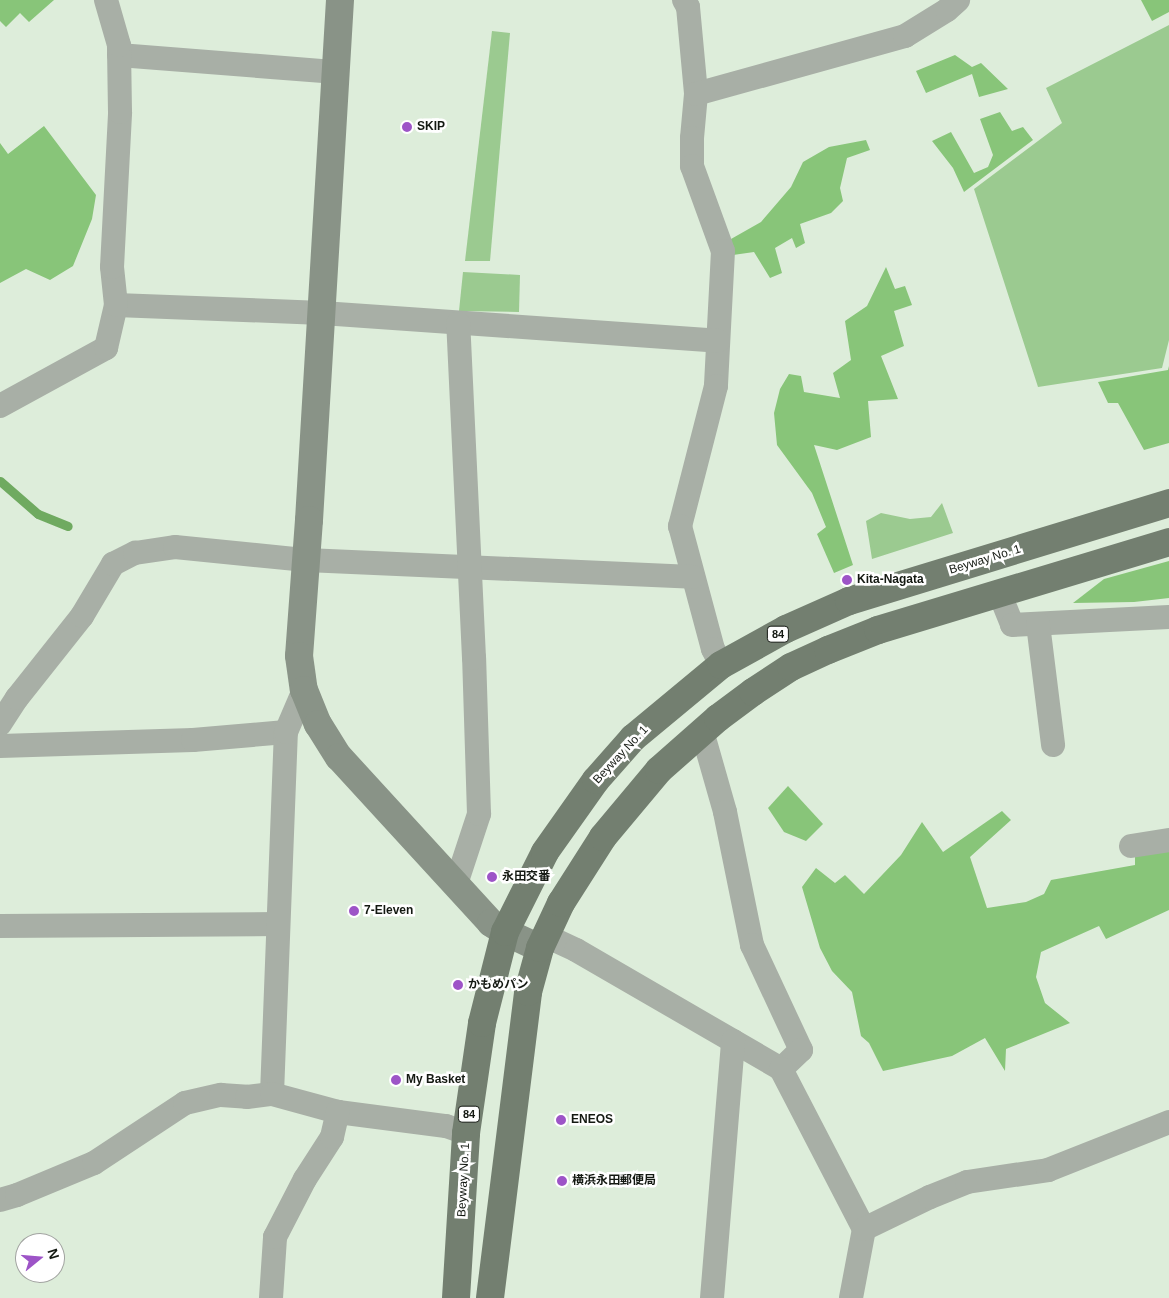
<!DOCTYPE html>
<meta charset="utf-8">
<style>
body{margin:0}
#map{position:relative;width:1169px;height:1298px;overflow:hidden;background:#ddedda;font-family:Helvetica,"Noto Sans JP",sans-serif}
div>[style]{position:absolute}
.green>*{inset:0;background:#9bca90}
.forest>*{inset:0;background:#88c579}
.stream>*{height:9px;margin:-4.5px;padding:0 4.5px;transform-origin:4.5px;border-radius:4.5px;background:#6faa60}
.street>*{height:24px;margin:-12px;padding:0 12px;transform-origin:12px;border-radius:12px;background:#a8afa6}
.secondary>*{height:28px;margin:-14px;padding:0 14px;transform-origin:14px;border-radius:14px;background:#899387}
.primary>*{height:28px;margin:-14px;padding:0 14px;transform-origin:14px;border-radius:14px;background:#737f70}
.dots>*{width:14px;height:14px;translate:-50% -50%;box-sizing:border-box;border:2px solid #fff;border-radius:50%}
span{translate:-50% -50%;white-space:nowrap;text-align:center;line-height:1.15;-webkit-text-stroke:5px #fff;paint-order:stroke}
.shield-label span{padding:1px 4px;background:#fff;border:1px solid;border-radius:4px;-webkit-text-stroke-width:0}
.shield-label{font-size:11px;color:#141912;font-weight:700}
.poi-label{font-size:12px;color:#141912;font-weight:700}
.left{translate:0 -50%;text-align:left}
.street-label{font-size:12px;color:#141912}
.north{position:absolute;left:15px;top:1233px;width:50px;height:50px;box-sizing:border-box;background:#fff;border:1px solid #a1a3a0;border-radius:50%;rotate:73deg;font-size:14px;font-weight:700;line-height:20px;text-align:center;color:#141912}
.north::after{content:'';display:block;margin:auto;width:18px;height:22px;background:#9d54c7;clip-path:polygon(50% 0,100% 100%,50% 72%,0 100%)}
</style>
<div id="map">
<div class="green">
<i style="clip-path:polygon(1169px 25px,1169px 340px,1162px 368px,1038px 387px,974px 189px,1062px 123px,1046px 88px)"></i>
<i style="clip-path:polygon(492px 31px,510px 33px,490px 261px,465px 261px)"></i>
<i style="clip-path:polygon(463px 272px,520px 275px,519px 312px,459px 311px)"></i>
<i style="clip-path:polygon(942px 503px,953px 533px,872px 559px,866px 521px,881px 513px,910px 519px,931px 517px)"></i>
</div>
<div class="forest">
<i style="clip-path:polygon(0 0,54px 0,29px 22px,20px 13px,6px 27px,0 21px)"></i>
<i style="clip-path:polygon(1141px 0,1169px 0,1169px 12px,1152px 21px)"></i>
<i style="clip-path:polygon(955px 55px,972px 67px,981px 63px,1008px 89px,979px 97px,972px 74px,926px 93px,916px 71px)"></i>
<i style="clip-path:polygon(1000px 112px,1012px 131px,1023px 127px,1033px 140px,964px 192px,953px 168px,932px 141px,951px 132px,974px 173px,988px 167px,993px 155px,980px 119px)"></i>
<i style="clip-path:polygon(44px 126px,96px 195px,92px 219px,73px 266px,50px 280px,26px 269px,0 283px,0 143px,8px 154px)"></i>
<i style="clip-path:polygon(866px 140px,870px 150px,847px 158px,840px 188px,843px 201px,831px 213px,800px 224px,805px 243px,796px 248px,792px 238px,775px 248px,782px 273px,770px 278px,754px 252px,733px 255px,731px 239px,761px 222px,791px 187px,803px 162px,829px 147px)"></i>
<i style="clip-path:polygon(886px 267px,895px 289px,905px 286px,912px 305px,894px 311px,904px 346px,881px 356px,898px 399px,868px 401px,871px 437px,837px 450px,814px 445px,853px 565px,834px 573px,817px 534px,826px 527px,812px 493px,777px 445px,774px 413px,780px 389px,789px 374px,801px 376px,804px 392px,840px 398px,833px 373px,851px 360px,845px 321px,867px 306px)"></i>
<i style="clip-path:polygon(1169px 366px,1169px 443px,1144px 450px,1118px 403px,1108px 403px,1098px 382px,1168px 370px)"></i>
<i style="clip-path:polygon(1169px 561px,1169px 598px,1134px 602px,1073px 603px,1104px 579px)"></i>
<i style="clip-path:polygon(788px 786px,823px 824px,806px 841px,784px 832px,768px 808px)"></i>
<i style="clip-path:polygon(1002px 811px,1011px 820px,970px 857px,987px 908px,1026px 902px,1044px 894px,1051px 880px,1135px 865px,1135px 855px,1169px 849px,1169px 910px,1106px 939px,1099px 926px,1041px 952px,1036px 977px,1045px 1003px,1070px 1023px,1006px 1049px,1005px 1071px,985px 1038px,952px 1056px,883px 1071px,869px 1043px,861px 1036px,852px 992px,832px 971px,820px 948px,802px 887px,816px 868px,835px 883px,845px 875px,864px 894px,901px 855px,922px 822px,943px 852px)"></i>
</div>
<div class="stream">
<i style="left:0;top:481px;width:50px;rotate:41deg"></i>
<i style="left:38px;top:514px;width:32px;rotate:22deg"></i>
</div>
<div class="street">
<i style="left:684px;top:0;width:8px;rotate:60deg"></i>
<i style="left:688px;top:7px;width:87px;rotate:84.7deg"></i>
<i style="left:696px;top:94px;width:44px;rotate:95.2deg"></i>
<i style="left:692px;top:138px;width:28px;rotate:90deg"></i>
<i style="left:692px;top:166px;width:90px;rotate:70deg"></i>
<i style="left:723px;top:251px;width:135px;rotate:93deg"></i>
<i style="left:716px;top:386px;width:145px;rotate:104.4deg"></i>
<i style="left:680px;top:526px;width:127px;rotate:75deg"></i>
<i style="left:713px;top:649px;width:18px;rotate:63deg"></i>
<i style="left:119px;top:55px;width:218px;rotate:4.5deg"></i>
<i style="left:696px;top:94px;width:217px;rotate:-15.5deg"></i>
<i style="left:905px;top:36px;width:49px;rotate:-31.8deg"></i>
<i style="left:947px;top:10px;width:15px;rotate:-42deg"></i>
<i style="left:116px;top:305px;width:206px;rotate:2.2deg"></i>
<i style="left:322px;top:313px;width:397px;rotate:4deg"></i>
<i style="left:0;top:406px;width:121px;rotate:-28.7deg"></i>
<i style="left:106px;top:348px;width:44px;rotate:-76.9deg"></i>
<i style="left:116px;top:305px;width:38px;rotate:-96deg"></i>
<i style="left:112px;top:267px;width:155px;rotate:-87deg"></i>
<i style="left:120px;top:112px;width:67px;rotate:-90.9deg"></i>
<i style="left:119px;top:45px;width:47px;rotate:-106.1deg"></i>
<i style="left:999px;top:592px;width:35px;rotate:68deg"></i>
<i style="left:1012px;top:625px;width:157px;rotate:-2.9deg"></i>
<i style="left:1038px;top:624px;width:122px;rotate:82.9deg"></i>
<i style="left:0;top:724px;width:31px;rotate:-57deg"></i>
<i style="left:17px;top:698px;width:105px;rotate:-51.6deg"></i>
<i style="left:82px;top:616px;width:61px;rotate:-59.2deg"></i>
<i style="left:113px;top:564px;width:25px;rotate:-27deg"></i>
<i style="left:135px;top:553px;width:40px;rotate:-8.5deg"></i>
<i style="left:175px;top:547px;width:132px;rotate:5.7deg"></i>
<i style="left:306px;top:560px;width:387px;rotate:2.5deg"></i>
<i style="left:702px;top:731px;width:84px;rotate:74.1deg"></i>
<i style="left:725px;top:812px;width:136px;rotate:78.5deg"></i>
<i style="left:752px;top:945px;width:116px;rotate:65deg"></i>
<i style="left:801px;top:1050px;width:28px;rotate:136deg"></i>
<i style="left:0;top:746px;width:193px;rotate:-1.8deg"></i>
<i style="left:193px;top:740px;width:93px;rotate:-4.9deg"></i>
<i style="left:1131px;top:846px;width:38px;rotate:-9deg"></i>
<i style="left:456px;top:884px;width:74px;rotate:-71.8deg"></i>
<i style="left:479px;top:814px;width:156px;rotate:-91.8deg"></i>
<i style="left:474px;top:658px;width:335px;rotate:-92.7deg"></i>
<i style="left:0;top:926px;width:278px;rotate:-0.4deg"></i>
<i style="left:546px;top:936px;width:33px;rotate:25deg"></i>
<i style="left:576px;top:950px;width:237px;rotate:30.1deg"></i>
<i style="left:781px;top:1069px;width:180px;rotate:62.6deg"></i>
<i style="left:864px;top:1229px;width:70px;rotate:100.7deg"></i>
<i style="left:272px;top:1094px;width:362px;rotate:-87.8deg"></i>
<i style="left:286px;top:732px;width:46px;rotate:-66.8deg"></i>
<i style="left:0;top:1200px;width:18px;rotate:-16deg"></i>
<i style="left:17px;top:1195px;width:83px;rotate:-22.6deg"></i>
<i style="left:94px;top:1163px;width:109px;rotate:-33.4deg"></i>
<i style="left:185px;top:1103px;width:37px;rotate:-13deg"></i>
<i style="left:221px;top:1095px;width:26px;rotate:4deg"></i>
<i style="left:247px;top:1097px;width:25px;rotate:-7deg"></i>
<i style="left:272px;top:1094px;width:68px;rotate:15.3deg"></i>
<i style="left:338px;top:1112px;width:109px;rotate:7.4deg"></i>
<i style="left:446px;top:1126px;width:21px;rotate:19deg"></i>
<i style="left:864px;top:1229px;width:73px;rotate:-25.9deg"></i>
<i style="left:930px;top:1197px;width:40px;rotate:-22deg"></i>
<i style="left:967px;top:1182px;width:82px;rotate:-8.4deg"></i>
<i style="left:1048px;top:1170px;width:130px;rotate:-21.6deg"></i>
<i style="left:271px;top:1298px;width:61px;rotate:-86.2deg"></i>
<i style="left:275px;top:1237px;width:65px;rotate:-62.7deg"></i>
<i style="left:305px;top:1179px;width:50px;rotate:-57.3deg"></i>
<i style="left:332px;top:1137px;width:26px;rotate:-77deg"></i>
<i style="left:712px;top:1298px;width:258px;rotate:-85.3deg"></i>
</div>
<div class="secondary">
<i style="left:340px;top:0;width:521px;rotate:93.41deg"></i>
<i style="left:309px;top:520px;width:136px;rotate:94.2deg"></i>
<i style="left:299px;top:656px;width:34px;rotate:82deg"></i>
<i style="left:304px;top:690px;width:37px;rotate:68deg"></i>
<i style="left:318px;top:724px;width:39px;rotate:58deg"></i>
<i style="left:339px;top:757px;width:225px;rotate:47.5deg"></i>
<i style="left:491px;top:923px;width:17px;rotate:33deg"></i>
<i style="left:505px;top:932px;width:38px;rotate:25deg"></i>
</div>
<div class="primary">
<i style="left:456px;top:1298px;width:165px;rotate:-86.5deg"></i>
<i style="left:466px;top:1133px;width:111px;rotate:-81.7deg"></i>
<i style="left:482px;top:1023px;width:94px;rotate:-75.8deg"></i>
<i style="left:505px;top:932px;width:89px;rotate:-63.4deg"></i>
<i style="left:545px;top:852px;width:88px;rotate:-54.7deg"></i>
<i style="left:596px;top:780px;width:56px;rotate:-48.6deg"></i>
<i style="left:633px;top:738px;width:114px;rotate:-39.7deg"></i>
<i style="left:721px;top:665px;width:74px;rotate:-29deg"></i>
<i style="left:786px;top:629px;width:69px;rotate:-24deg"></i>
<i style="left:849px;top:601px;width:335px;rotate:-17deg"></i>
<i style="left:490px;top:1298px;width:308px;rotate:-82.9deg"></i>
<i style="left:528px;top:992px;width:46px;rotate:-74.7deg"></i>
<i style="left:540px;top:948px;width:50px;rotate:-65deg"></i>
<i style="left:561px;top:903px;width:78px;rotate:-57.5deg"></i>
<i style="left:603px;top:837px;width:87px;rotate:-50.1deg"></i>
<i style="left:659px;top:770px;width:79px;rotate:-41.4deg"></i>
<i style="left:718px;top:718px;width:44px;rotate:-36.6deg"></i>
<i style="left:753px;top:692px;width:45px;rotate:-33.3deg"></i>
<i style="left:791px;top:667px;width:41px;rotate:-24.7deg"></i>
<i style="left:828px;top:650px;width:54px;rotate:-21.8deg"></i>
<i style="left:878px;top:630px;width:304px;rotate:-16.8deg"></i>
</div>
<div class="dots">
<i style="left:407px;top:127px;background:#9d54c7"></i>
<i style="left:847px;top:580px;background:#9d54c7"></i>
<i style="left:492px;top:877px;background:#9d54c7"></i>
<i style="left:354px;top:911px;background:#9d54c7"></i>
<i style="left:458px;top:985px;background:#9d54c7"></i>
<i style="left:396px;top:1080px;background:#9d54c7"></i>
<i style="left:561px;top:1120px;background:#9d54c7"></i>
<i style="left:562px;top:1181px;background:#9d54c7"></i>
</div>
<div class="shield-label">
<span style="left:778px;top:634px">84</span>
<span style="left:469px;top:1114px">84</span>
</div>
<div class="poi-label">
<span class="left" style="left:417px;top:127px">SKIP</span>
<span class="left" style="left:857px;top:580px">Kita-Nagata</span>
<span class="left" style="left:502px;top:877px">永田交番</span>
<span class="left" style="left:364px;top:911px">7-Eleven</span>
<span class="left" style="left:468px;top:985px">かもめパン</span>
<span class="left" style="left:406px;top:1080px">My Basket</span>
<span class="left" style="left:571px;top:1120px">ENEOS</span>
<span class="left" style="left:572px;top:1181px">横浜永田郵便局</span>
</div>
<div class="street-label">
<span style="left:985px;top:560px;rotate:-17deg">Beyway No. 1</span>
<span style="left:621px;top:755px;rotate:-47deg">Beyway No. 1</span>
<span style="left:464px;top:1180px;rotate:-87deg">Beyway No. 1</span>
</div>
<div class="north">N</div>
</div>
